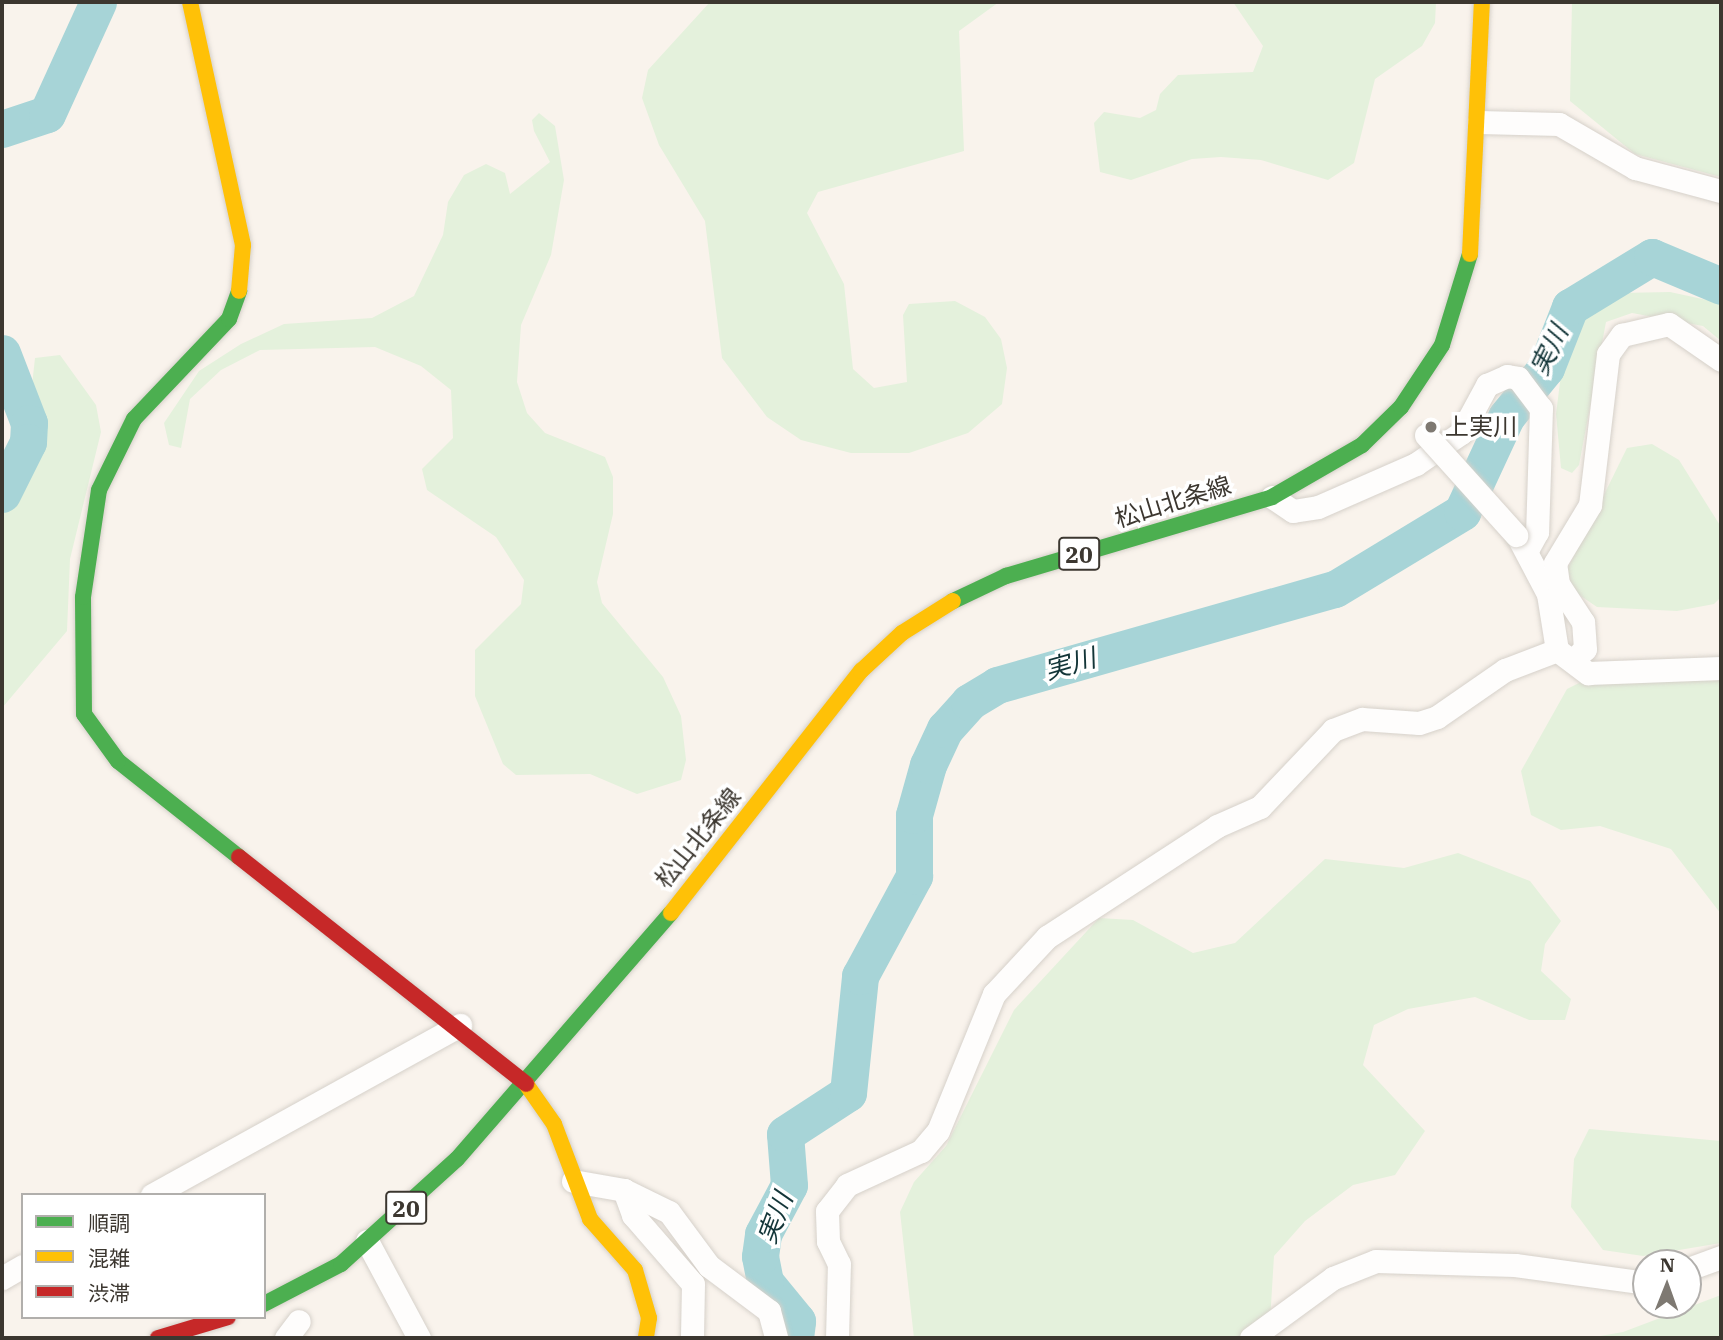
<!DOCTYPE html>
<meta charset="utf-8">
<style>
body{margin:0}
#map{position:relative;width:1723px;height:1340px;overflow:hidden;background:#f9f3ec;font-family:"IBM Plex Serif","Noto Sans JP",serif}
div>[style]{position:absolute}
.green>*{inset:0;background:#e4f1dc}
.river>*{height:37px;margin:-18.5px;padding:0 18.5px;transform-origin:18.5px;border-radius:18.5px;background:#a7d4d7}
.roads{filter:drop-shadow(0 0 2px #d6d1ca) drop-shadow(0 0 2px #d6d1ca)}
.street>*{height:23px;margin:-11.5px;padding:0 11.5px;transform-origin:11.5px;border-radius:11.5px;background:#fefdfc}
.fast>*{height:16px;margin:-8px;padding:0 8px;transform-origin:8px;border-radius:8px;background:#4caf50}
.slow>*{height:16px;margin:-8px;padding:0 8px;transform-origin:8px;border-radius:8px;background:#ffc107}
.jam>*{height:16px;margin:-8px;padding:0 8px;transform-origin:8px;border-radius:8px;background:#c62828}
.bridges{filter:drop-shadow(0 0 2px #d6d1ca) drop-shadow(0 0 2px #d6d1ca)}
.street-bridge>*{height:23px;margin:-11.5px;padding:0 11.5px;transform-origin:11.5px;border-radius:11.5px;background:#fefdfc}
.dots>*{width:19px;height:19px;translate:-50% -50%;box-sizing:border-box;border:4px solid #fff;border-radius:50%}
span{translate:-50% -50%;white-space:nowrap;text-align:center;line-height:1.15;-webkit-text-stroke:7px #fff;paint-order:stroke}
.shield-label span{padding:2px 5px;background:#fff;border:2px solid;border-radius:5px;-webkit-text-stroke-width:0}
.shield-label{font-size:23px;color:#3c3730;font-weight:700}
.poi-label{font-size:24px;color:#3c3730}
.left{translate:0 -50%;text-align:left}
.street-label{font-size:24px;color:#3c3730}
.water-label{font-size:26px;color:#133538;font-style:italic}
.frame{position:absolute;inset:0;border:4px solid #3c3730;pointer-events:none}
.legend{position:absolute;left:21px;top:1193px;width:245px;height:126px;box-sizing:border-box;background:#fff;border:2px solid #b1afac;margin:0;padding:9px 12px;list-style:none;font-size:21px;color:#3c3730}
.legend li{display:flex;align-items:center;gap:14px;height:35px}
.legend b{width:35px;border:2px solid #b1afac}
.north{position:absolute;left:1632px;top:1249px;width:70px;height:70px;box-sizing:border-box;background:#fff;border:2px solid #b1afac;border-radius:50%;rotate:1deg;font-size:19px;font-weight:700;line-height:28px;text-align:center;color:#3c3730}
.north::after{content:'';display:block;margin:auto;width:24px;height:32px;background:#7e7972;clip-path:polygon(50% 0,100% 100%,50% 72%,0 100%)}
</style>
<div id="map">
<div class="green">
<i style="clip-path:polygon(710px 2px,999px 2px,959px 31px,964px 151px,818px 192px,807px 213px,844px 284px,853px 369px,874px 388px,907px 382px,903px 315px,909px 304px,955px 301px,985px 317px,1001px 339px,1007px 368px,1002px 404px,968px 433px,909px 453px,851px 453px,801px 440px,767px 417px,722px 358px,705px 221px,659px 145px,642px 98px,648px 70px)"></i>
<i style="clip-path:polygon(1233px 2px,1436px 2px,1435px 23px,1422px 46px,1375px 79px,1354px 163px,1328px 180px,1261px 160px,1221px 157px,1192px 159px,1131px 180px,1100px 172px,1094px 123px,1104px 112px,1140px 118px,1156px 110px,1160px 94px,1178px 75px,1253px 72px,1263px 46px)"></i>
<i style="clip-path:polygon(1572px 2px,1721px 2px,1721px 177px,1635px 154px,1570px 101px)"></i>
<i style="clip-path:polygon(539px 113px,555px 126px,564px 180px,551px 255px,521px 325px,517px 382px,527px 413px,545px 433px,605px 457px,613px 477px,613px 514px,597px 582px,602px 603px,663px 677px,681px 716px,686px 760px,681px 780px,637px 794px,590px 774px,516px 775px,503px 764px,475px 696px,475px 650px,521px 604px,524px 580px,496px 537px,427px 490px,422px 469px,453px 438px,451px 390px,421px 366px,375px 347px,260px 350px,221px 370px,190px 399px,181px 448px,169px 445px,164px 423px,199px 371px,241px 344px,284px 324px,372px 318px,414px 296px,443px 235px,448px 202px,464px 175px,486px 164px,505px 173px,510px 194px,550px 162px,534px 131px,532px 120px)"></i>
<i style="clip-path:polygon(1670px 292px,1721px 303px,1721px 341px,1703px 326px,1632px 313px,1606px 322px,1579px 465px,1572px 473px,1561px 468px,1556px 414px,1565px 343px,1584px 309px,1619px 293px)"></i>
<i style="clip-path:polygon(60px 355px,96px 405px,101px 432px,70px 559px,67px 631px,2px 708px,2px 499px,28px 422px,35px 358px)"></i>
<i style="clip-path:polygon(1652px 444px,1679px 460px,1721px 527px,1721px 597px,1714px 604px,1677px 611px,1597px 607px,1572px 590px,1568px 568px,1627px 448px)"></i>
<i style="clip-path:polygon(1721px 680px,1721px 914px,1671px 849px,1600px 826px,1561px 830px,1531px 815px,1521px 771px,1567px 689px,1583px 681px)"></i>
<i style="clip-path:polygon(1458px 853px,1530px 881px,1561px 921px,1545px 944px,1541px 971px,1571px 999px,1565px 1020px,1529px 1020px,1475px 997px,1408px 1009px,1374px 1025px,1363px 1065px,1425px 1131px,1395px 1175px,1353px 1185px,1305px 1221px,1274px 1256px,1269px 1338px,914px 1338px,900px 1212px,914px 1182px,946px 1146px,1014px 1010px,1099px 918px,1133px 920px,1193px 953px,1235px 943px,1325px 859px,1404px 868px)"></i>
<i style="clip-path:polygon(1589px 1129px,1721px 1141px,1721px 1243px,1643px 1256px,1603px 1250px,1571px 1207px,1574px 1159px)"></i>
<i style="clip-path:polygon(1721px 1295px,1721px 1338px,1589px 1338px,1623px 1332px)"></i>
</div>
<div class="river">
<i style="left:2px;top:129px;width:47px;rotate:-18.4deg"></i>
<i style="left:47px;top:114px;width:123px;rotate:-65.5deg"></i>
<i style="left:2px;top:353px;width:75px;rotate:68.9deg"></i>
<i style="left:29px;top:423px;width:19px;rotate:93deg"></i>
<i style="left:28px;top:442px;width:58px;rotate:116.6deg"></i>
<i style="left:795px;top:1338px;width:17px;rotate:-83deg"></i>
<i style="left:797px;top:1321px;width:50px;rotate:-129.4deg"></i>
<i style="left:765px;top:1282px;width:26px;rotate:-101deg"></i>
<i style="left:760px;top:1256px;width:22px;rotate:-82deg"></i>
<i style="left:763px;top:1234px;width:55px;rotate:-62deg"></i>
<i style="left:789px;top:1185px;width:51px;rotate:-94.5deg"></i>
<i style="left:785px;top:1134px;width:75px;rotate:-33.1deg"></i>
<i style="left:848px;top:1093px;width:118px;rotate:-84.1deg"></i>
<i style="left:860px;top:976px;width:114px;rotate:-61.6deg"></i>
<i style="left:914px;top:876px;width:61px;rotate:-90deg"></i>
<i style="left:914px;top:815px;width:52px;rotate:-74.4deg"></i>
<i style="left:928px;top:765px;width:40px;rotate:-65deg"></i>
<i style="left:945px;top:729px;width:36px;rotate:-48deg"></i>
<i style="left:969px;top:702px;width:33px;rotate:-31deg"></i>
<i style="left:997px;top:685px;width:351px;rotate:-15.9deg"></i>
<i style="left:1335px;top:589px;width:149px;rotate:-31.2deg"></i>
<i style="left:1462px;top:512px;width:105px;rotate:-65.1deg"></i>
<i style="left:1506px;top:417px;width:63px;rotate:-50.8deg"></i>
<i style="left:1546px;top:368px;width:66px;rotate:-68.5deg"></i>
<i style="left:1570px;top:307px;width:96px;rotate:-31.4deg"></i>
<i style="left:1652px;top:257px;width:75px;rotate:22.8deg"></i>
</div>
<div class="roads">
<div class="street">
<i style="left:1479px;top:122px;width:80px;rotate:1.4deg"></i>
<i style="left:1559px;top:124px;width:88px;rotate:30.1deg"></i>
<i style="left:1635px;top:168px;width:89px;rotate:15deg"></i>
<i style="left:1272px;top:497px;width:25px;rotate:34deg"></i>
<i style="left:1293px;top:511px;width:25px;rotate:-9deg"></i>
<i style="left:1318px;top:507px;width:107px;rotate:-23.7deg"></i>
<i style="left:1416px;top:464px;width:55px;rotate:-34.6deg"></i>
<i style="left:1461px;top:433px;width:55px;rotate:-61.6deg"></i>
<i style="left:1487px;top:385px;width:22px;rotate:-24deg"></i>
<i style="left:1507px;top:376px;width:11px;rotate:10deg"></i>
<i style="left:1518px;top:378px;width:38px;rotate:53deg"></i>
<i style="left:1541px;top:408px;width:124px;rotate:91.8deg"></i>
<i style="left:1537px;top:532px;width:18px;rotate:119deg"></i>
<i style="left:1518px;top:537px;width:64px;rotate:62.2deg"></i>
<i style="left:1548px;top:594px;width:57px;rotate:80.9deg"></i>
<i style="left:1557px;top:650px;width:39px;rotate:37deg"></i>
<i style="left:1588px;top:673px;width:133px;rotate:-2.2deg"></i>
<i style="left:1573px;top:660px;width:16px;rotate:-43deg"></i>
<i style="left:1585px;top:649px;width:27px;rotate:-94deg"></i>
<i style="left:1583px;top:622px;width:45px;rotate:-123.3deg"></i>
<i style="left:1558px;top:584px;width:21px;rotate:-98deg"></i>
<i style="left:1555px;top:563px;width:68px;rotate:-58.9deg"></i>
<i style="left:1590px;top:505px;width:152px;rotate:-83.2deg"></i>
<i style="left:1608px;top:354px;width:24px;rotate:-54deg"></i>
<i style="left:1622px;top:335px;width:48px;rotate:-13.2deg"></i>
<i style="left:1669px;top:324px;width:63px;rotate:34.7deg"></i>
<i style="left:573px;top:1181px;width:52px;rotate:10deg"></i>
<i style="left:624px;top:1190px;width:27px;rotate:70deg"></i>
<i style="left:633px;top:1215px;width:91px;rotate:49deg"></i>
<i style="left:693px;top:1284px;width:54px;rotate:91.1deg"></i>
<i style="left:624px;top:1190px;width:50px;rotate:26.1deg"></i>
<i style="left:669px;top:1212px;width:67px;rotate:53.5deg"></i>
<i style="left:709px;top:1266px;width:75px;rotate:36.9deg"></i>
<i style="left:769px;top:1311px;width:28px;rotate:75deg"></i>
<i style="left:152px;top:1195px;width:352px;rotate:-28.9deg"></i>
<i style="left:367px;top:1241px;width:110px;rotate:61.8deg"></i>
<i style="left:1688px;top:1269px;width:35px;rotate:-20deg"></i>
<i style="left:2px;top:1278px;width:24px;rotate:-30deg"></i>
<i style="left:286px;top:1338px;width:21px;rotate:-53deg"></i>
<i style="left:837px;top:1338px;width:74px;rotate:-88.5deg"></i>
<i style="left:839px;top:1264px;width:25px;rotate:-116deg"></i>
<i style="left:828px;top:1241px;width:30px;rotate:-92deg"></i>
<i style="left:827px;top:1211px;width:33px;rotate:-52deg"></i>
<i style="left:847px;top:1185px;width:81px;rotate:-24.7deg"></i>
<i style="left:921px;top:1151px;width:26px;rotate:-50deg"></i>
<i style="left:938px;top:1131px;width:148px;rotate:-67.8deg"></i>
<i style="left:994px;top:994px;width:78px;rotate:-47.1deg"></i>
<i style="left:1047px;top:937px;width:203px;rotate:-33.1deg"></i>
<i style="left:1217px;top:826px;width:47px;rotate:-23.8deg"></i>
<i style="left:1260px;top:807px;width:106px;rotate:-46.5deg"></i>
<i style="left:1333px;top:730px;width:31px;rotate:-21deg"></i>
<i style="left:1362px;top:719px;width:57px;rotate:4deg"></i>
<i style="left:1419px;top:723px;width:19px;rotate:-18deg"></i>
<i style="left:1437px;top:717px;width:83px;rotate:-34.7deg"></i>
<i style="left:1505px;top:670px;width:56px;rotate:-21deg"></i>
<i style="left:1251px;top:1338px;width:102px;rotate:-36.2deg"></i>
<i style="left:1333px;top:1278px;width:46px;rotate:-21.6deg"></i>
<i style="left:1376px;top:1261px;width:139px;rotate:1.6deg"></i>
<i style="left:1515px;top:1265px;width:132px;rotate:7.8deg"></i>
</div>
<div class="fast">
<i style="left:953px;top:601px;width:59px;rotate:-25.3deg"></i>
<i style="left:1006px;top:576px;width:277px;rotate:-16.5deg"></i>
<i style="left:1272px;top:497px;width:104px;rotate:-30deg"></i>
<i style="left:1362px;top:445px;width:54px;rotate:-44.3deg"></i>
<i style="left:1401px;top:407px;width:74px;rotate:-56.5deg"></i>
<i style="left:1442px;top:345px;width:95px;rotate:-72.9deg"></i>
<i style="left:239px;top:857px;width:154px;rotate:-141.6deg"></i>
<i style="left:118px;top:761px;width:58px;rotate:-125.9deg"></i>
<i style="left:84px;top:714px;width:117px;rotate:-90.5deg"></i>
<i style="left:83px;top:597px;width:108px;rotate:-81.5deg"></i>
<i style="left:99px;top:490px;width:79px;rotate:-63.8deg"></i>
<i style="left:134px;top:419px;width:138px;rotate:-46.5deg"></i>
<i style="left:229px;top:319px;width:30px;rotate:-70deg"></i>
<i style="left:264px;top:1304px;width:87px;rotate:-27.5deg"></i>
<i style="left:341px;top:1264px;width:156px;rotate:-42.2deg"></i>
<i style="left:457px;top:1159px;width:326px;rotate:-49deg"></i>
</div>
<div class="slow">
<i style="left:190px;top:2px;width:249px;rotate:77.7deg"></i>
<i style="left:243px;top:245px;width:46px;rotate:95deg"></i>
<i style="left:1470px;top:254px;width:252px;rotate:-87.3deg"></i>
<i style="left:671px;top:913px;width:308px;rotate:-51.9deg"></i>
<i style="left:861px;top:671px;width:56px;rotate:-42.8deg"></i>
<i style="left:902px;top:633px;width:60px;rotate:-32.1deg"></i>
<i style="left:526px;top:1084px;width:49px;rotate:55deg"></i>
<i style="left:554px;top:1124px;width:102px;rotate:69.2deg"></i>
<i style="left:590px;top:1219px;width:68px;rotate:48.6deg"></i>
<i style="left:635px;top:1270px;width:50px;rotate:73.7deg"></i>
<i style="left:649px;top:1318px;width:20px;rotate:99deg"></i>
</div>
<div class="jam">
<i style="left:239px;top:857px;width:366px;rotate:38.3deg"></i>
<i style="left:158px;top:1338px;width:73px;rotate:-16.7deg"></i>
</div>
</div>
<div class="bridges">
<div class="street-bridge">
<i style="left:1426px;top:435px;width:135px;rotate:48deg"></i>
</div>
</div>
<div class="dots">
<i style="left:1431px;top:427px;background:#7e7972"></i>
</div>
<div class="shield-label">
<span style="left:1079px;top:554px">20</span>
<span style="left:406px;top:1208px">20</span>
</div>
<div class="poi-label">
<span class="left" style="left:1445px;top:427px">上実川</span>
</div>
<div class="street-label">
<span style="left:1173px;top:502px;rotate:-17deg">松山北条線</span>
<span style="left:698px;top:838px;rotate:-51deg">松山北条線</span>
</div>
<div class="water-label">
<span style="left:1549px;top:350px;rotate:-64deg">実川</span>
<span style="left:1070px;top:664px;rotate:-16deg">実川</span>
<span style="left:775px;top:1218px;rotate:-69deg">実川</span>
</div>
<div class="frame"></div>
<ul class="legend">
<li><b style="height:9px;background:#4caf50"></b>順調</li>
<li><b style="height:9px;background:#ffc107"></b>混雑</li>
<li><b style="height:9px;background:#c62828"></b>渋滞</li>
</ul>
<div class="north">N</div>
</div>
